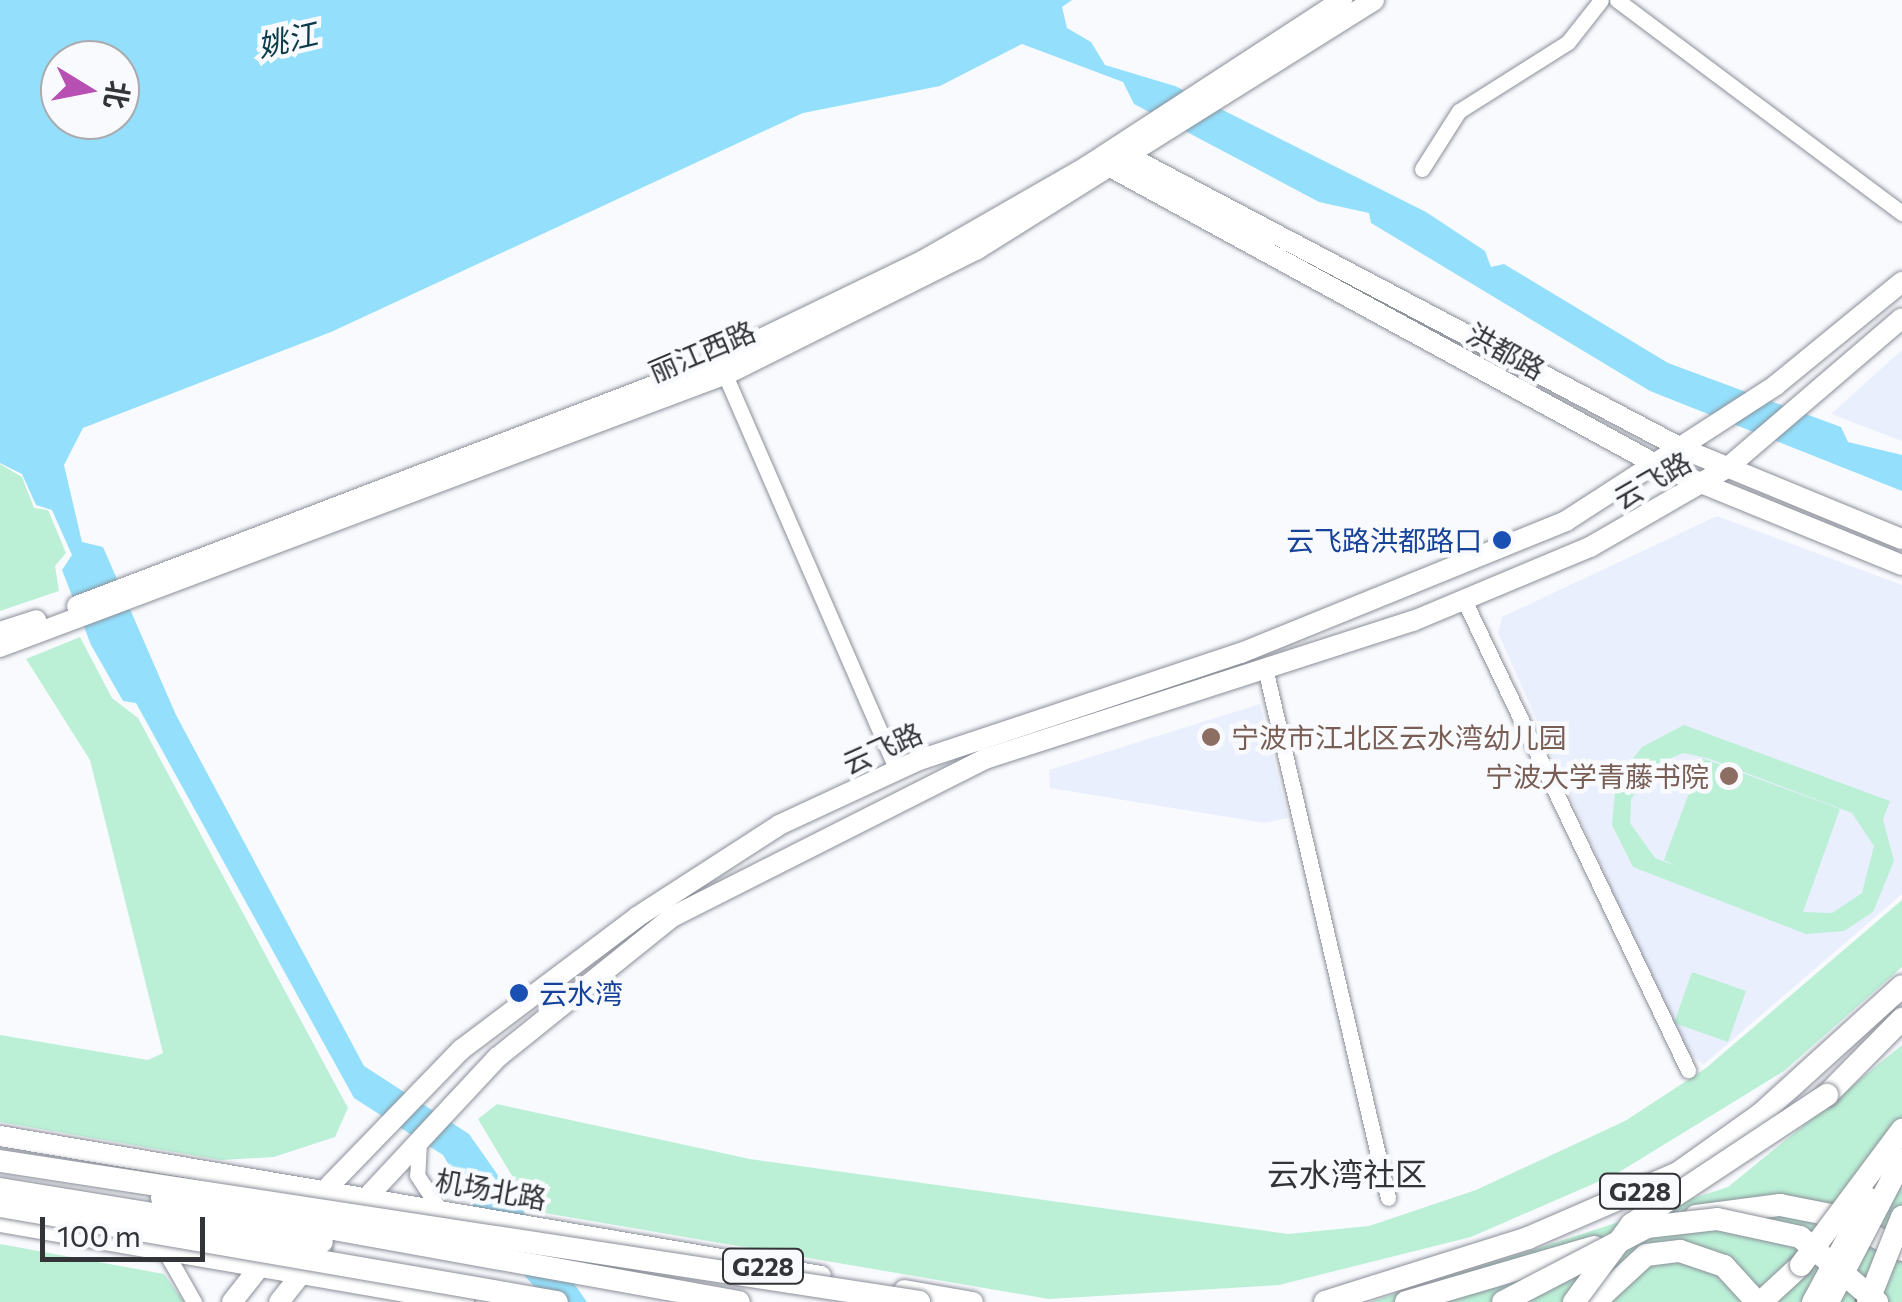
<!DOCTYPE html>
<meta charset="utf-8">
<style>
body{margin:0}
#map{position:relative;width:1902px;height:1302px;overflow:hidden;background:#f9fafe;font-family:Commissioner,"Noto Sans SC",sans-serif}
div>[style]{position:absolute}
.built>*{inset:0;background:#e9effd}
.green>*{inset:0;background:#bbf0d7}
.water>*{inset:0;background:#94e0fc}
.roads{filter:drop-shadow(0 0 2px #8b8f98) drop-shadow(0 0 2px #8b8f98)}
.minor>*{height:15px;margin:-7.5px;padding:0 7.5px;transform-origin:7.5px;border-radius:7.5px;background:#fff}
.major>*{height:20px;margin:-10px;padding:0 10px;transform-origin:10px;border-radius:10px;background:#fff}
.highway>*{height:22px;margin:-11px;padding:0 11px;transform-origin:11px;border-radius:11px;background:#fff}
.rail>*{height:4px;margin-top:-2px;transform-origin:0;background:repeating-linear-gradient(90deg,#5c5d61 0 12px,transparent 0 24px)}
.bridges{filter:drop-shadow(0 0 2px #8b8f98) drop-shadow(0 0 2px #8b8f98)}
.major-bridge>*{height:20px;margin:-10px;padding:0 10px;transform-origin:10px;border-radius:10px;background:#fff}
.highway-bridge>*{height:22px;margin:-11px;padding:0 11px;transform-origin:11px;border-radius:11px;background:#fff}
.dots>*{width:28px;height:28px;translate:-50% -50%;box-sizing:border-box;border:5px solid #f9fafe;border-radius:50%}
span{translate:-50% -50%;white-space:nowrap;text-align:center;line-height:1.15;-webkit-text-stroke:9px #f9fafe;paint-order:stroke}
.shield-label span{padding:2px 8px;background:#f9fafe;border:2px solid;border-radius:8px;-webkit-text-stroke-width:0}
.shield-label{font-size:25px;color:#333438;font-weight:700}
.street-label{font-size:28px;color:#333438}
.transit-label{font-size:28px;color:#164399}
.right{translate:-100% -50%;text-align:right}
.left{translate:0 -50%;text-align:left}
.education-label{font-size:28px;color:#785e54}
.water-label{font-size:30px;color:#0b3a49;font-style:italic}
.quarter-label{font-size:32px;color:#333438}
.north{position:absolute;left:40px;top:40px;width:100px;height:100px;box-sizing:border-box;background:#f9fafe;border:2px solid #aaabaf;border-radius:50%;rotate:100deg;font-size:28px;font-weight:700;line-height:40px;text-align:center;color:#333438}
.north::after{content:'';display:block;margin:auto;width:35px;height:45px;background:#b84fb2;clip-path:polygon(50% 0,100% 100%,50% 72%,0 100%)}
.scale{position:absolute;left:40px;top:1217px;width:165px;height:45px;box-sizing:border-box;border:5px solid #333438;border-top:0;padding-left:12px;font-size:30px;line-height:35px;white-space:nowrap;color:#333438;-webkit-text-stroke:8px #f9fafe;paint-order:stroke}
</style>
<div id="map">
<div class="built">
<i style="clip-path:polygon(1902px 350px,1902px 441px,1831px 414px)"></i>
<i style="clip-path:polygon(1717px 516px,1902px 585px,1902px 894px,1703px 1065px,1680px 1044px,1498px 633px,1502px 617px)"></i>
<i style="clip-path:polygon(1260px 704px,1288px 818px,1265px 823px,1050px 788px,1049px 770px)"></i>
</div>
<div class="green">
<i style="clip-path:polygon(0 464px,22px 477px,34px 508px,48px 510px,66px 553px,55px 566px,59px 591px,0 611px)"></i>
<i style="clip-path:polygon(80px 637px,112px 698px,138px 718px,348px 1108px,335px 1137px,274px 1157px,221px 1160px,0 1122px,0 1035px,148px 1060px,163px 1053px,90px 760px,26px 659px)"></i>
<i style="clip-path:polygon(evenodd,1684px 725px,1890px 801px,1883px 819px,1894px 861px,1873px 912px,1844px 931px,1806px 934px,1633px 867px,1612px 825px,1616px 780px,1642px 747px,1684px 725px,1683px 753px,1707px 758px,1852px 813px,1874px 846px,1862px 893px,1832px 913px,1803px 912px,1840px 809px,1702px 758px,1664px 860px,1676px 866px,1655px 858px,1630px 823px,1631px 800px,1650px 767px,1683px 753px)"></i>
<i style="clip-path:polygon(1902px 900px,1902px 967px,1784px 1071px,1616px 1174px,1471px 1237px,1279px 1285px,1049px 1299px,533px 1211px,478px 1119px,497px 1104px,750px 1159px,1288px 1234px,1369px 1226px,1476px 1190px,1625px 1121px,1706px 1068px)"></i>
<i style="clip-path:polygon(1692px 972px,1746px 991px,1728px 1042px,1674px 1023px)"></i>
<i style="clip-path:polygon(1902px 1045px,1902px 1302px,1370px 1302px,1728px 1187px)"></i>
<i style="clip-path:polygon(0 1244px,164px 1274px,184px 1302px,0 1302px)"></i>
</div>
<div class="water">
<i style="clip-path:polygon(evenodd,0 0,1072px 0,1062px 7px,1067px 28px,1091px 42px,1105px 65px,1175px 86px,1426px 212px,1485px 251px,1491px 267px,1504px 264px,1668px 363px,1841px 427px,1848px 442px,1902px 455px,1902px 491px,1650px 391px,1371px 223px,1369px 213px,1319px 202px,1134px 104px,1123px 82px,1022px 44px,940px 86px,803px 113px,331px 332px,83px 428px,64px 465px,82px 542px,103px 547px,176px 715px,364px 1066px,469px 1134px,587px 1302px,549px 1302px,493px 1242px,443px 1155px,354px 1098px,136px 703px,123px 701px,91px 645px,62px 570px,72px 555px,52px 510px,36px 505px,22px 474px,0 463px,0 0,60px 60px,120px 60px,120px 120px,60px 120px,60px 60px)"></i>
</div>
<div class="roads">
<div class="minor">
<i style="left:1617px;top:0;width:356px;rotate:36.8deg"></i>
<i style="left:1422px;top:169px;width:69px;rotate:-57.5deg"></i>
<i style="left:1459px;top:111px;width:129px;rotate:-32.3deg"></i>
<i style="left:1568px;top:42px;width:53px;rotate:-51.8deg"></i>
<i style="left:722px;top:368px;width:438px;rotate:66.5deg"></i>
<i style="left:1464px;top:600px;width:521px;rotate:64.52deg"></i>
<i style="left:1265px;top:668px;width:544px;rotate:76.93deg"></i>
<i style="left:419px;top:1142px;width:33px;rotate:93deg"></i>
<i style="left:417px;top:1175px;width:42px;rotate:56.7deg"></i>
<i style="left:165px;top:1251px;width:59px;rotate:60.4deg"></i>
</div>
<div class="major">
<i style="left:1120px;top:152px;width:634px;rotate:27.82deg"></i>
<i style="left:1681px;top:448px;width:239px;rotate:22.4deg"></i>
<i style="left:1105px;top:164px;width:629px;rotate:28.6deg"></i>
<i style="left:1657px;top:465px;width:265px;rotate:22.2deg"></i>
<i style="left:77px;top:606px;width:670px;rotate:-20.9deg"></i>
<i style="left:703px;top:367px;width:246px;rotate:-25.8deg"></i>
<i style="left:924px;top:260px;width:187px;rotate:-29.9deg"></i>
<i style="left:1086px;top:167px;width:306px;rotate:-33.1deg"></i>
<i style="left:0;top:632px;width:38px;rotate:-18deg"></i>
<i style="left:0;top:647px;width:779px;rotate:-20.6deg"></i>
<i style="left:729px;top:373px;width:276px;rotate:-26.5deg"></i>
<i style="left:976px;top:250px;width:470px;rotate:-32.1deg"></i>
<i style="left:0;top:1136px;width:833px;rotate:9.68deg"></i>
<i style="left:298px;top:1218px;width:235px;rotate:-45.9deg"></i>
<i style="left:462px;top:1049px;width:219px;rotate:-37deg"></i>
<i style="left:637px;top:917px;width:169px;rotate:-32.9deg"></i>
<i style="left:779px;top:825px;width:154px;rotate:-24.9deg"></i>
<i style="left:919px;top:760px;width:339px;rotate:-18.4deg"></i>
<i style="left:1241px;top:653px;width:351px;rotate:-22.1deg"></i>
<i style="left:1566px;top:521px;width:250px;rotate:-32.9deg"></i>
<i style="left:1776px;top:385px;width:163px;rotate:-39.3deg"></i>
<i style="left:0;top:1222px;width:471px;rotate:9.8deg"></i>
<i style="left:343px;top:1223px;width:227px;rotate:-47deg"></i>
<i style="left:498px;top:1057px;width:223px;rotate:-38.8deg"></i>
<i style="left:672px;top:917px;width:351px;rotate:-26.8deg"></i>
<i style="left:985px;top:759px;width:450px;rotate:-17.9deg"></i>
<i style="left:1413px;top:621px;width:192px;rotate:-22.7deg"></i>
<i style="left:1590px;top:547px;width:158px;rotate:-30deg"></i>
<i style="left:1727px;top:468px;width:230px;rotate:-40.6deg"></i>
<i style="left:904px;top:1290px;width:70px;rotate:9.9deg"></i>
<i style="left:232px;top:1302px;width:73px;rotate:-51.7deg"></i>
<i style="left:279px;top:1302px;width:68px;rotate:-51.6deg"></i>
</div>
<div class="highway">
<i style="left:1827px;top:1095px;width:107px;rotate:-45.4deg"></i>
<i style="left:1696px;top:1216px;width:85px;rotate:-7.5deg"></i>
<i style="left:1780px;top:1205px;width:52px;rotate:11.1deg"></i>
<i style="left:1831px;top:1215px;width:79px;rotate:26.2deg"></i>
<i style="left:1325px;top:1302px;width:213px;rotate:-17.5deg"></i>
<i style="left:1528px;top:1238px;width:163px;rotate:-23.4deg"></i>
<i style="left:1678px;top:1173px;width:102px;rotate:-35.4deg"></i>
<i style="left:1761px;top:1114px;width:190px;rotate:-42.2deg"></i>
<i style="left:1406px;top:1302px;width:196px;rotate:-16.3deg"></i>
<i style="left:1595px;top:1302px;width:69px;rotate:-42.7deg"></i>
<i style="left:1646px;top:1255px;width:34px;rotate:-7deg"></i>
<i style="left:1680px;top:1251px;width:46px;rotate:18.8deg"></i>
<i style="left:1724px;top:1266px;width:49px;rotate:47.5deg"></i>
<i style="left:1761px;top:1302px;width:54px;rotate:-42.8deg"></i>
</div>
</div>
<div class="rail">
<i style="left:1836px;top:1302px;width:143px;rotate:-62.5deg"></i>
<i style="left:1856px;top:1302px;width:101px;rotate:-62.9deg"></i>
</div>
<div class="bridges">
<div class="major-bridge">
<i style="left:1812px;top:1302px;width:119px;rotate:-61.5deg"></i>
</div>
<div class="highway-bridge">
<i style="left:0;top:1161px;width:930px;rotate:8.72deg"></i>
<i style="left:0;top:1189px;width:326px;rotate:9.3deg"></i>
<i style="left:162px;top:1198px;width:586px;rotate:10.22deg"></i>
<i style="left:0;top:1206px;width:565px;rotate:9.78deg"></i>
<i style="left:1801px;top:1265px;width:169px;rotate:-53.2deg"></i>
<i style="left:1503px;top:1302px;width:162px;rotate:-27.5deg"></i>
<i style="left:1647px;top:1227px;width:70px;rotate:-6.5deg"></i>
<i style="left:1717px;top:1219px;width:85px;rotate:12.2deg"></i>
<i style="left:1800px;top:1237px;width:101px;rotate:40.2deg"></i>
<i style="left:1574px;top:1302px;width:97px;rotate:-53.4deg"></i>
<i style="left:1632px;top:1224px;width:234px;rotate:-33.5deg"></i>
<i style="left:1828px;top:1302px;width:160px;rotate:-62.5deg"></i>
<i style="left:1868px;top:1302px;width:92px;rotate:-68.2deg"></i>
</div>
</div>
<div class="dots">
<i style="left:1502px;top:540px;background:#1a4fb4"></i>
<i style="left:1211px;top:737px;background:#8d6e63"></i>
<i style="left:1729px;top:776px;background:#8d6e63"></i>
<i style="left:519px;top:993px;background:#1a4fb4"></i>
</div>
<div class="shield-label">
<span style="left:1640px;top:1191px">G228</span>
<span style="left:763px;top:1266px">G228</span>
</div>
<div class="street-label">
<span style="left:702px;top:351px;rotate:-23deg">丽江西路</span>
<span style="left:1506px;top:351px;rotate:29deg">洪都路</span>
<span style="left:1652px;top:480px;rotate:-30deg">云飞路</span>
<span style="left:882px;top:748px;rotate:-24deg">云飞路</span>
<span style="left:491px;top:1189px;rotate:10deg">机场北路</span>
</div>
<div class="transit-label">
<span class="right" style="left:1482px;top:540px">云飞路洪都路口</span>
<span class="left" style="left:539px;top:993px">云水湾</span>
</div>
<div class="education-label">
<span class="left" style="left:1231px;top:737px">宁波市江北区云水湾幼儿园</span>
<span class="right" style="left:1709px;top:776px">宁波大学青藤书院</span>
</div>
<div class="water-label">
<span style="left:287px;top:39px;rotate:-13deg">姚江</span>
</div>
<div class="quarter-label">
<span style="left:1347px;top:1173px">云水湾社区</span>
</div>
<div class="north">北</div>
<div class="scale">100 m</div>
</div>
